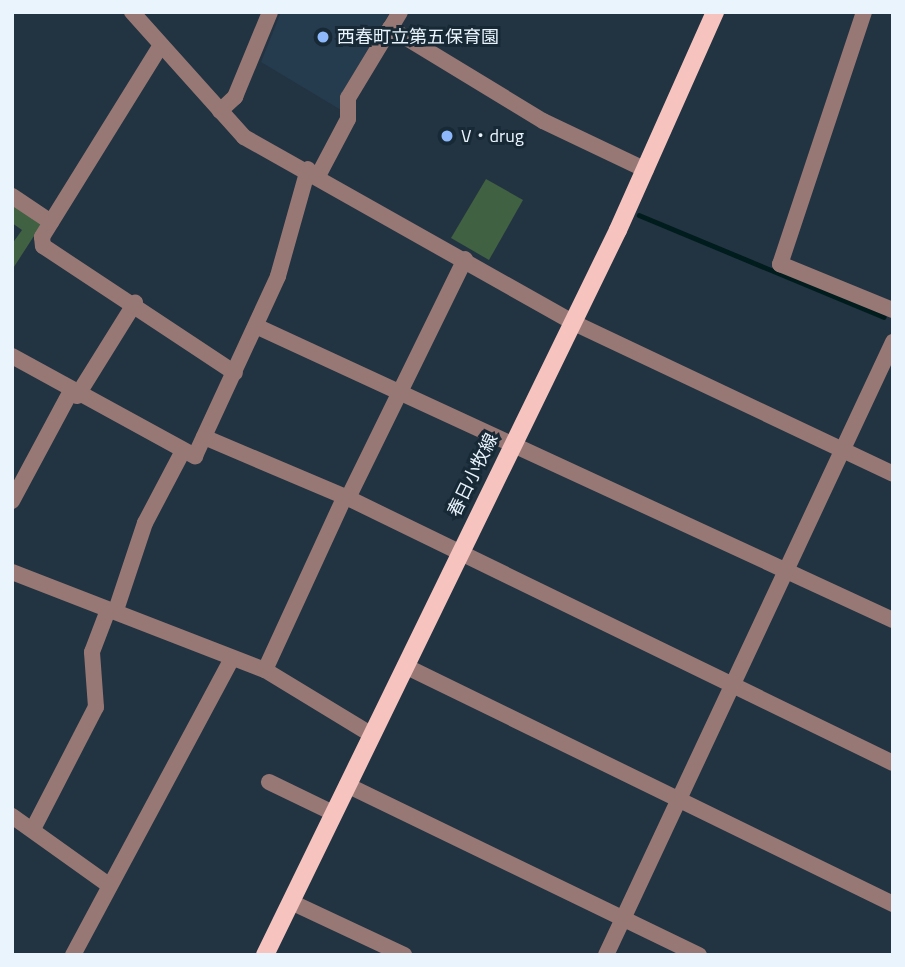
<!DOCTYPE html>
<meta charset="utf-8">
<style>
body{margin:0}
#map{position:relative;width:905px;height:967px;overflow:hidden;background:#223341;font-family:"Titillium Web","Noto Sans JP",sans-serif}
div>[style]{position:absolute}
.built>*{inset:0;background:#253c4f}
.green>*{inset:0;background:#406142}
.stream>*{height:4.5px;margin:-2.25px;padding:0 2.25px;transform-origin:2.25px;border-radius:2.25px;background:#001c1c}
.minor>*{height:16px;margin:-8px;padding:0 8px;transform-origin:8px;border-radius:8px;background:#987875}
.major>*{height:18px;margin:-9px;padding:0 9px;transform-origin:9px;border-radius:9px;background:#f7c3be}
.dots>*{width:19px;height:19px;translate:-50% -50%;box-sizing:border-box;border:4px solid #182936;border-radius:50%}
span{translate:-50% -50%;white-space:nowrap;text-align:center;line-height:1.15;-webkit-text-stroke:6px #182936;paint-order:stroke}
.poi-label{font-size:18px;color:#e9f4fd}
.left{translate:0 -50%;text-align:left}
.street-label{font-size:18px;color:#e9f4fd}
.frame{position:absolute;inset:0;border:14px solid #e9f4fd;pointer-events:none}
</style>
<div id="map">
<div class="built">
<i style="clip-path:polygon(281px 12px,390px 12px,340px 96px,341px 110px,261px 62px)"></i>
</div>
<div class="green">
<i style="clip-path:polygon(486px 179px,523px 200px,489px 260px,451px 238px)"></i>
<i style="clip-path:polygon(12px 201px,43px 222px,12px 270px,12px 244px,22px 230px,12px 223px)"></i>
</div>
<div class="stream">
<i style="left:639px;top:215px;width:265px;rotate:22.6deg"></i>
</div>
<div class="minor">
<i style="left:132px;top:12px;width:168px;rotate:48.1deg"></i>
<i style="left:244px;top:137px;width:377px;rotate:29.4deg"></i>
<i style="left:572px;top:322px;width:355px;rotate:25.3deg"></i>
<i style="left:864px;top:12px;width:266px;rotate:108.4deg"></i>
<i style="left:780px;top:264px;width:122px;rotate:22.2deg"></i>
<i style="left:390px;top:28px;width:179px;rotate:31.3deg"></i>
<i style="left:543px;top:121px;width:114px;rotate:25.4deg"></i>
<i style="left:161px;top:45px;width:226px;rotate:121.8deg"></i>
<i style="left:42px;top:237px;width:9px;rotate:84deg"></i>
<i style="left:43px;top:246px;width:230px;rotate:33.5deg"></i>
<i style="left:220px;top:111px;width:21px;rotate:-43deg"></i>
<i style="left:235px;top:97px;width:92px;rotate:-67.6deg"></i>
<i style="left:319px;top:174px;width:62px;rotate:-62.2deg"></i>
<i style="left:348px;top:119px;width:21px;rotate:-90deg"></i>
<i style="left:348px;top:98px;width:100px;rotate:-58.8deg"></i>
<i style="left:12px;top:196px;width:47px;rotate:33.7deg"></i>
<i style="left:256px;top:326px;width:702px;rotate:24.78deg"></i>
<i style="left:12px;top:356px;width:209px;rotate:28.7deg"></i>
<i style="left:195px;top:456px;width:198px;rotate:-65.2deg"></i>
<i style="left:278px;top:276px;width:111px;rotate:-74.3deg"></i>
<i style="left:77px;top:396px;width:110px;rotate:-58.1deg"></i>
<i style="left:204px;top:437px;width:156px;rotate:23deg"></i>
<i style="left:348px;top:498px;width:606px;rotate:25.93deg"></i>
<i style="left:348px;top:498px;width:266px;rotate:-63.9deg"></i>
<i style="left:12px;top:501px;width:123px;rotate:-61.8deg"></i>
<i style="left:12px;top:572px;width:271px;rotate:21.2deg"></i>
<i style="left:265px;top:670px;width:125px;rotate:31.3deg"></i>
<i style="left:116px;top:610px;width:92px;rotate:-71.6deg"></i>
<i style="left:145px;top:523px;width:81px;rotate:-62.2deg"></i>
<i style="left:405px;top:666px;width:543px;rotate:26deg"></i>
<i style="left:265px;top:670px;width:189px;rotate:-65.3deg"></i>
<i style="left:269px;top:782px;width:71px;rotate:25.8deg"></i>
<i style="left:347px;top:785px;width:391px;rotate:25.8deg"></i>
<i style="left:12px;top:816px;width:120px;rotate:35.5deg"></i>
<i style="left:33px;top:829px;width:137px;rotate:-62.7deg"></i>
<i style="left:96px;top:707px;width:55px;rotate:-94.2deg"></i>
<i style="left:92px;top:652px;width:45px;rotate:-69.1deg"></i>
<i style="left:291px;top:902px;width:125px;rotate:25.1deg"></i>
<i style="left:73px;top:955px;width:335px;rotate:-61.8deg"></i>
<i style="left:606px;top:955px;width:677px;rotate:-64.91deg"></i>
</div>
<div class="major">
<i style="left:265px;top:955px;width:806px;rotate:-64.04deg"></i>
<i style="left:618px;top:230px;width:239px;rotate:-66deg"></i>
</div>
<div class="dots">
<i style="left:323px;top:37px;background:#8db9fc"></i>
<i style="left:447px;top:136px;background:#8db9fc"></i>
</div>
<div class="poi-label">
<span class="left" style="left:337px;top:37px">西春町立第五保育園</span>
<span class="left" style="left:461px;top:136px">V・drug</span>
</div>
<div class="street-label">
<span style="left:473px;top:475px;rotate:-64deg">春日小牧線</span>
</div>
<div class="frame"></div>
</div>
